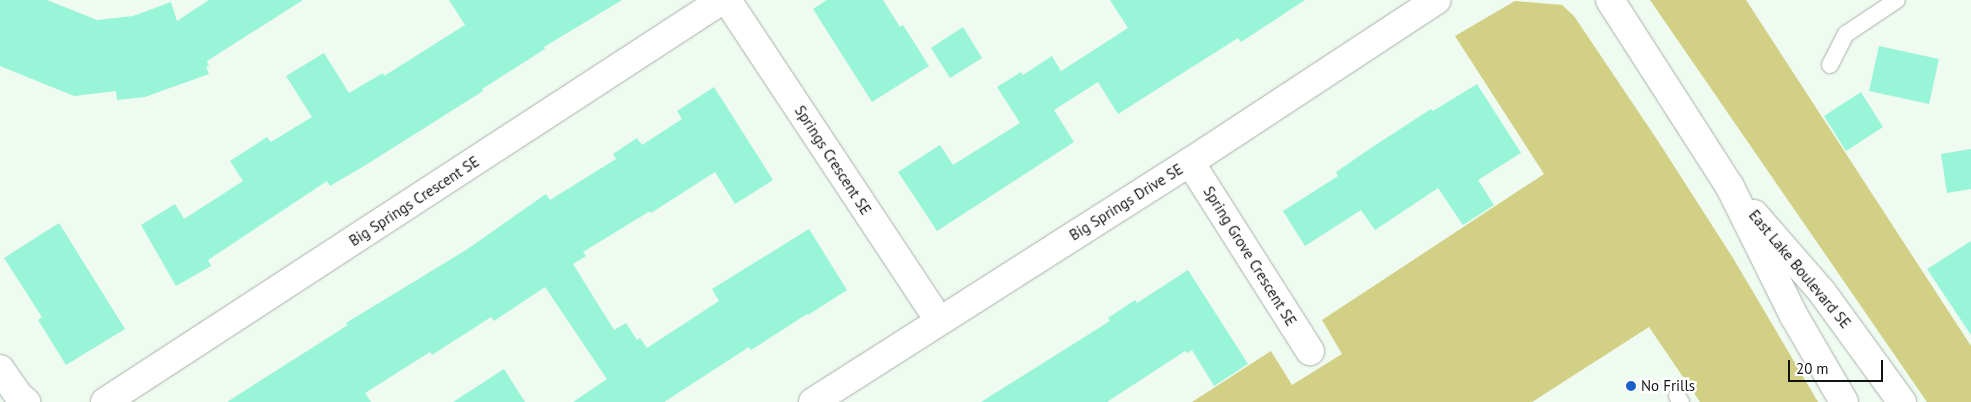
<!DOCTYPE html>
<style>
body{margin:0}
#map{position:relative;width:1971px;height:402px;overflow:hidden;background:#effaf1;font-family:"PT Sans",sans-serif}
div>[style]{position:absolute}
.green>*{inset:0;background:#d2d085}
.building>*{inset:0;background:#98f5d8}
.roads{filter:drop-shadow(0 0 1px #a7b1a8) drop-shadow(0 0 1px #a7b1a8)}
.lane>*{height:16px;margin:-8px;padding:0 8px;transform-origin:8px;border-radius:8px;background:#fff}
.street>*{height:28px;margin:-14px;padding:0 14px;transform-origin:14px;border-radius:14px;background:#fff}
.secondary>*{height:28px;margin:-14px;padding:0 14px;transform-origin:14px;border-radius:14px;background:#fff}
.dots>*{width:14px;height:14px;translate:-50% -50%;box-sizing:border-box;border:2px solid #fff;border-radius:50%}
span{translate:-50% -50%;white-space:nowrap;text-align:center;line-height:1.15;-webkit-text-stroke:5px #fff;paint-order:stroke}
.street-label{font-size:15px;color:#101411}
.poi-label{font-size:15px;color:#101411}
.left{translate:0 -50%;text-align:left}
.scale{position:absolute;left:1788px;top:360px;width:95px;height:22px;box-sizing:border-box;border:2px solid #101411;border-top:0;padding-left:6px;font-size:15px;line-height:18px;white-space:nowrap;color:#101411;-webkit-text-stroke:4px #fff;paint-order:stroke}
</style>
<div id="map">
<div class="green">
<i style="clip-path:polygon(1650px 0,1746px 0,1971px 346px,1971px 402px,1927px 402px)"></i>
<i style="clip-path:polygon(1515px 1px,1562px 5px,1574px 16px,1658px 141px,1733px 258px,1818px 402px,1700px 402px,1649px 327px,1532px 402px,1192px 402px,1271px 351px,1292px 385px,1342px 354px,1322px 320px,1544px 174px,1455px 36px)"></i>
</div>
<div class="building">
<i style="clip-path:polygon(0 0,47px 0,97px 20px,133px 16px,171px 2px,177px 21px,209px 0,303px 0,207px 61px,209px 66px,206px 67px,209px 74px,145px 97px,117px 100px,116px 91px,74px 96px,0 66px)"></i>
<i style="clip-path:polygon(449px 0,622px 0,544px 47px,545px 49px,482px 89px,483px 91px,369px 163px,330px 186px,327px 181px,208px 260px,211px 266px,176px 286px,141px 225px,175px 204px,184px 219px,243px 181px,230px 161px,267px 137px,271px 142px,312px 117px,286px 76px,324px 53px,349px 93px,383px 73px,384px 76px,465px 25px)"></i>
<i style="clip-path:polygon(827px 0,883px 0,900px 27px,903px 25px,929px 66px,872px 102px,813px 9px)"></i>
<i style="clip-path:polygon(1110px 0,1305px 0,1241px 42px,1238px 38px,1118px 114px,1098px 82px,1054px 110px,1074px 142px,937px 231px,898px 172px,940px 145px,953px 165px,1020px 123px,997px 87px,1021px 72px,1023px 75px,1052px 56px,1061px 71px,1128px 28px)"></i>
<i style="clip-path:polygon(963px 27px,982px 58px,950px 78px,931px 48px)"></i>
<i style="clip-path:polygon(1879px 46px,1939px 59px,1929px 104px,1869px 91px)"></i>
<i style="clip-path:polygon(1477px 84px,1521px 153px,1478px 180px,1494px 205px,1463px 225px,1438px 188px,1375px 230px,1361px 210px,1305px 246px,1283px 211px,1338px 176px,1336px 172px,1374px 146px,1431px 109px,1433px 111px)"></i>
<i style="clip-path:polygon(714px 87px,773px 180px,735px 204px,715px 172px,651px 213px,650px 211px,583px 252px,586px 256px,573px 264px,614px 330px,626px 323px,637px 340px,640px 338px,647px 348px,719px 301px,712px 289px,809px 229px,847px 290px,808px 315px,807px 314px,751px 350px,749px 347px,664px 402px,573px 402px,607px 379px,545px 287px,494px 321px,491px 317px,432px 355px,430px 352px,365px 393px,371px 402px,227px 402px,348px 325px,346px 323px,466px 250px,546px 194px,550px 200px,616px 159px,613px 154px,637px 138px,642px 145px,682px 119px,677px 111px)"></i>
<i style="clip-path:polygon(1861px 92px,1883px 127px,1846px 151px,1824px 116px)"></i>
<i style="clip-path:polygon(1971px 149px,1971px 189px,1947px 193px,1941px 154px)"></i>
<i style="clip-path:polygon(59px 223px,125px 329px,66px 365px,38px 320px,42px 317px,4px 258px)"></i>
<i style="clip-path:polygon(1971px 241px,1971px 335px,1927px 269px)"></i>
<i style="clip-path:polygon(1188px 270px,1248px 364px,1214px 386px,1192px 350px,1187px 353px,1185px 351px,1107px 402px,981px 402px,1110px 321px,1108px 318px,1135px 300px,1137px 303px)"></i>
<i style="clip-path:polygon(504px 369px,525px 402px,453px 402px)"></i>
</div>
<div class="roads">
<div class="lane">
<i style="left:1830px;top:65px;width:35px;rotate:-63deg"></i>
<i style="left:1846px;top:34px;width:61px;rotate:-33.7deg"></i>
<i style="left:1677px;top:396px;width:7px;rotate:56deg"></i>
</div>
<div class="street">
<i style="left:727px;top:0;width:384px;rotate:56.5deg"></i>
<i style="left:1190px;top:162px;width:224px;rotate:57.6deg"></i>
<i style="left:0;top:369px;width:32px;rotate:55deg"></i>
<i style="left:18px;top:395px;width:11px;rotate:41deg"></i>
<i style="left:105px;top:402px;width:736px;rotate:-33.09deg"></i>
<i style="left:813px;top:402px;width:447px;rotate:-32.5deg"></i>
<i style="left:1190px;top:162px;width:295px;rotate:-33.3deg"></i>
</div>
<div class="secondary">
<i style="left:1610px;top:0;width:222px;rotate:57.3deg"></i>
<i style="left:1730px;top:187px;width:144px;rotate:63.6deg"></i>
<i style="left:1794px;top:316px;width:99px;rotate:59.8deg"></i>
<i style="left:1754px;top:214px;width:103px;rotate:48.9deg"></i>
<i style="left:1822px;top:292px;width:136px;rotate:54deg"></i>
</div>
</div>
<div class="dots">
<i style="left:1631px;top:386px;background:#1a60cb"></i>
</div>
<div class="street-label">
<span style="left:833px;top:160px;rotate:57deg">Springs Crescent SE</span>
<span style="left:414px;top:201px;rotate:-33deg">Big Springs Crescent SE</span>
<span style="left:1126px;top:202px;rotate:-32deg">Big Springs Drive SE</span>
<span style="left:1250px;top:256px;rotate:58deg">Spring Grove Crescent SE</span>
<span style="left:1800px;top:269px;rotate:50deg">East Lake Boulevard SE</span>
</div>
<div class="poi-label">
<span class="left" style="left:1641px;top:386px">No Frills</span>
</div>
<div class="scale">20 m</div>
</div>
